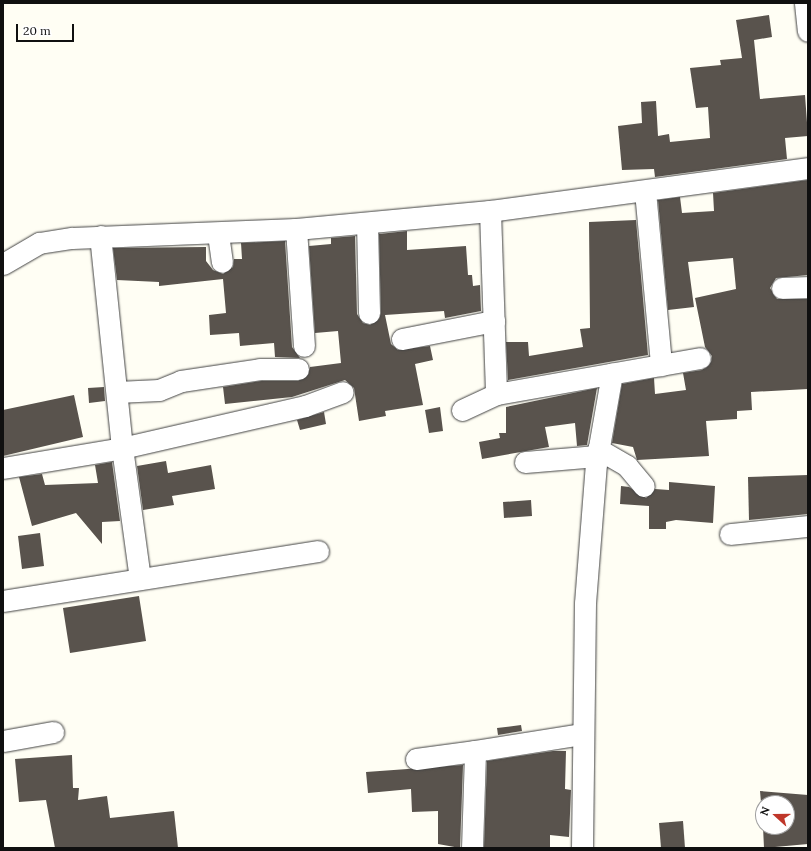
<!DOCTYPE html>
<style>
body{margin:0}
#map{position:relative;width:811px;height:851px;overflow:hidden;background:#fffef4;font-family:Lora,serif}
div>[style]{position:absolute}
.building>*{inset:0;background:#59534d}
.roads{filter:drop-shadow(0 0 1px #434343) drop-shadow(0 0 1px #434343)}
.minor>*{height:21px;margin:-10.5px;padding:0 10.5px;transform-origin:10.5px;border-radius:10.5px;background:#fff}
span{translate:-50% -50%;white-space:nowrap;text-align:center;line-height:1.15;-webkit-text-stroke:4px #fff;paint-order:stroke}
.frame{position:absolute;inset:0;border:4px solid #101010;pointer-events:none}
.north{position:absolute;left:755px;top:795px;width:40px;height:40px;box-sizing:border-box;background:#fff;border:1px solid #9f9f9f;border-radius:50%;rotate:291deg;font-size:11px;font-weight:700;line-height:16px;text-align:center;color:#101010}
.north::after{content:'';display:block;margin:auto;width:14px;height:18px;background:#bf372a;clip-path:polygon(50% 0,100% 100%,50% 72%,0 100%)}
.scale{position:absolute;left:16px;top:24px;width:58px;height:18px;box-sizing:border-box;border:2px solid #101010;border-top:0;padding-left:5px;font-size:12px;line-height:14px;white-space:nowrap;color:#101010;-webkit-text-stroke:3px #fff;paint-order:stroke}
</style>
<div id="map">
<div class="building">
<i style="clip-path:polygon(769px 15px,772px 37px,754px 40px,760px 99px,805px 95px,808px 136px,785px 138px,787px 159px,655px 177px,654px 169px,622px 170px,618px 126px,642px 123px,641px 102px,656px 101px,658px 136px,669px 134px,670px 142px,710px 138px,708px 107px,696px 108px,690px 68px,721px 65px,720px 60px,742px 58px,736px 20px)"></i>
<i style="clip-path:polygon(808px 180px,808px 275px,776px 278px,770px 288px,777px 299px,808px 299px,808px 389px,751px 392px,752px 410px,737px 411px,737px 419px,706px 421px,709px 456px,637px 460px,633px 447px,612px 443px,622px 384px,654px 378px,655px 394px,686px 390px,683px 373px,702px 370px,711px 362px,712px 356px,705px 347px,695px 298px,736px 289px,733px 258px,688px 262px,694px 307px,668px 310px,658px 200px,680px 197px,682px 213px,714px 211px,713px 193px)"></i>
<i style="clip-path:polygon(636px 220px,648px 355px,508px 380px,506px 342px,528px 342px,529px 356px,583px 347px,580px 329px,590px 328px,589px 222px)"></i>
<i style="clip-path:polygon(407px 231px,407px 250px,466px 246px,468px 275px,472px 275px,473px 286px,480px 285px,481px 311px,445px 318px,444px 311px,385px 315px,391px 344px,398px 350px,430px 346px,433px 360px,415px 364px,423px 405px,385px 411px,386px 416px,359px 421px,354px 388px,345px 380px,292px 397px,225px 404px,223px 387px,261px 381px,298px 381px,308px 375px,310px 367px,341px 363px,338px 331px,315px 333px,309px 246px,331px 244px,331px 238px,355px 236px,357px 314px,363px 323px,370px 325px,379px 319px,381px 313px,379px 234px)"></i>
<i style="clip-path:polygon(285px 241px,292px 347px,300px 358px,275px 357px,274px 343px,240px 346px,239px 333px,210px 335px,209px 315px,226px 313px,223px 279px,159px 286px,159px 282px,117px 280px,113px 248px,206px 247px,206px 261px,213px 270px,223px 274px,233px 267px,234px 259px,242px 259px,241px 243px)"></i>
<i style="clip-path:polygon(104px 387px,105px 401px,89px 403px,88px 388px)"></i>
<i style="clip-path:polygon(597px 388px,587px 445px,577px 446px,575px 423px,545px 427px,549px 447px,482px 459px,479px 442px,500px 438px,499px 433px,506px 433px,506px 407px)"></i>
<i style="clip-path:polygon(74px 395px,83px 437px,3px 456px,3px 410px)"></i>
<i style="clip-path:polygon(440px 407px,443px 431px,429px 433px,425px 410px)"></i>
<i style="clip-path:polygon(324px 412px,326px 424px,300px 430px,297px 420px)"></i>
<i style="clip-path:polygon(166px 461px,168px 473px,211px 465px,215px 489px,172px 496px,174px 505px,143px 510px,137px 466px)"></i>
<i style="clip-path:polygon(112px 462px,120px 521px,102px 522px,102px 544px,76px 513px,32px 526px,19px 477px,42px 474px,45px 485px,98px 483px,95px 465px)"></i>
<i style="clip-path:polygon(808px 475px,808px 514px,749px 520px,748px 477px)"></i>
<i style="clip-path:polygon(669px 482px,715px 486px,713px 523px,676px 520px,666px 522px,666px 529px,649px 529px,649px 506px,620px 504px,621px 486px,629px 487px,646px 498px,655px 489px,669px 490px)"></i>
<i style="clip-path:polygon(531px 500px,532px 516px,504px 518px,503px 502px)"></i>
<i style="clip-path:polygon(40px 533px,44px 566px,22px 569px,18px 536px)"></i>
<i style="clip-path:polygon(139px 596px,146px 641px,70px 653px,63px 608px)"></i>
<i style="clip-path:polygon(521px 725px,522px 731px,498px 735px,497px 728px)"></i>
<i style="clip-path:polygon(553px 751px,566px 751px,565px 789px,571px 790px,569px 837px,550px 835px,550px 848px,484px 848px,487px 761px)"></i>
<i style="clip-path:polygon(72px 755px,73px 788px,79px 788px,78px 800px,107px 796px,110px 818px,174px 811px,178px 848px,55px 848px,46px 800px,19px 802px,15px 759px)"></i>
<i style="clip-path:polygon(463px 765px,460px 848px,438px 844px,438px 811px,412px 812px,411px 789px,368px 793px,366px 772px)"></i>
<i style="clip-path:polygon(760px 791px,808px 795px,808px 844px,764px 848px,763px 827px,787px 827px,787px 803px,763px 803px,763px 826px)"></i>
<i style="clip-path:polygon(683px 821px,685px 848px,661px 848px,659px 823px)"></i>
</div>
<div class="roads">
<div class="minor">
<i style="left:805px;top:3px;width:28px;rotate:84deg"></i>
<i style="left:645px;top:191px;width:175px;rotate:84.7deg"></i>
<i style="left:490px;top:211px;width:183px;rotate:88.1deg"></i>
<i style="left:496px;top:394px;width:207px;rotate:-10deg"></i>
<i style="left:367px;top:223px;width:90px;rotate:88.7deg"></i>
<i style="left:296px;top:229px;width:117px;rotate:86.1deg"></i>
<i style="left:218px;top:234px;width:28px;rotate:82deg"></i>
<i style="left:3px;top:264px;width:42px;rotate:-30.3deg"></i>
<i style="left:39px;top:243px;width:33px;rotate:-9deg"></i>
<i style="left:72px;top:238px;width:224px;rotate:-2.3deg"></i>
<i style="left:296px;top:229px;width:195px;rotate:-5.3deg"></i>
<i style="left:490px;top:211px;width:321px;rotate:-7.7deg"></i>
<i style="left:782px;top:288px;width:26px;rotate:-2deg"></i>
<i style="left:402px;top:339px;width:94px;rotate:-11.1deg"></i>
<i style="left:117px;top:392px;width:42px;rotate:-2.7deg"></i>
<i style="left:159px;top:390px;width:24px;rotate:-22deg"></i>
<i style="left:181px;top:381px;width:80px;rotate:-8.6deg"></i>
<i style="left:260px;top:369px;width:38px"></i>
<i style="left:462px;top:410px;width:38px;rotate:-25deg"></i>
<i style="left:598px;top:449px;width:34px;rotate:30deg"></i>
<i style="left:627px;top:466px;width:26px;rotate:50deg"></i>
<i style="left:525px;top:462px;width:72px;rotate:-4.8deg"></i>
<i style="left:3px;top:468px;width:121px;rotate:-9.5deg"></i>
<i style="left:122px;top:448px;width:213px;rotate:-95.9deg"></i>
<i style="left:730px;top:534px;width:78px;rotate:-5.9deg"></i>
<i style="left:140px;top:579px;width:132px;rotate:-97.8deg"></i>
<i style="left:122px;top:448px;width:188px;rotate:-12.9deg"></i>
<i style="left:305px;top:406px;width:40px;rotate:-20.2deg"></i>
<i style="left:3px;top:601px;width:319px;rotate:-9deg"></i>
<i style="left:3px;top:741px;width:51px;rotate:-10.2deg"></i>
<i style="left:416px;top:759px;width:60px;rotate:-7.7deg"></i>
<i style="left:472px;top:848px;width:97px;rotate:-88.2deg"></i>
<i style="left:475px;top:751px;width:108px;rotate:-9deg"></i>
<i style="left:582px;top:848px;width:245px;rotate:-89.3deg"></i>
<i style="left:585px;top:603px;width:139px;rotate:-85.5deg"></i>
<i style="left:596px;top:464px;width:92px;rotate:-80deg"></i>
</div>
</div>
<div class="frame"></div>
<div class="north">N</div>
<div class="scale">20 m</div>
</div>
